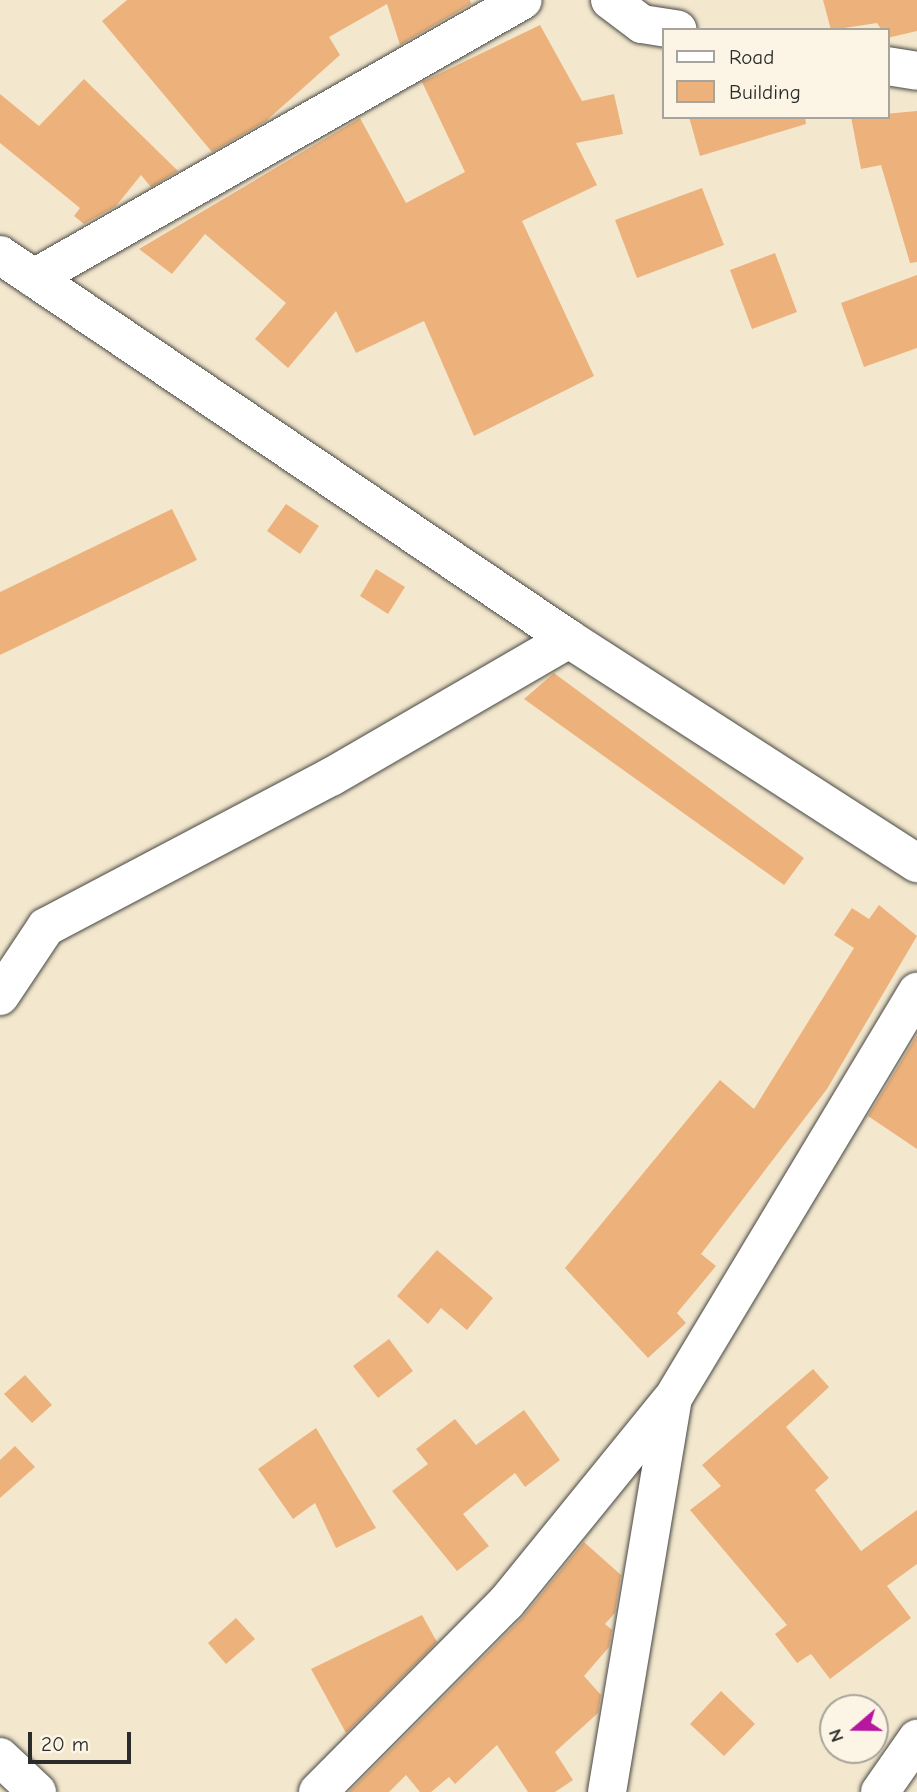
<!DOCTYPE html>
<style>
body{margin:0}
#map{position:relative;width:917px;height:1792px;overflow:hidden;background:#f3e8ce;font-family:"Comic Neue",sans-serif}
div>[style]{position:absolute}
.building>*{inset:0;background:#edb27c}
.roads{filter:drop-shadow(0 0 2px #494743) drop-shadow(0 0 2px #494743)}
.minor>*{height:38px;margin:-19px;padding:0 19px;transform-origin:19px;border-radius:19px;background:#fff}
.tertiary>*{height:38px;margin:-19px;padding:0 19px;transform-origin:19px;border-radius:19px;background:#fff}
span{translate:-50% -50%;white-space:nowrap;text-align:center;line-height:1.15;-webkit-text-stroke:5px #fcf5e5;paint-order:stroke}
.legend{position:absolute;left:662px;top:28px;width:228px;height:91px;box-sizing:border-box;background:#fcf5e5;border:2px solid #a8a49b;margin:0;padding:9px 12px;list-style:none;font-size:21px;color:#2b2b2b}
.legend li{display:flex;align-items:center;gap:14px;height:35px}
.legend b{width:35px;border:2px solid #a8a49b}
.north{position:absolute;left:819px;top:1694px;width:70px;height:70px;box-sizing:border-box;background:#fcf5e5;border:2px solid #a8a49b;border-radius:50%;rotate:250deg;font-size:19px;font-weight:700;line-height:28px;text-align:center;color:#2b2b2b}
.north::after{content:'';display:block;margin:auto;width:24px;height:32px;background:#b5179e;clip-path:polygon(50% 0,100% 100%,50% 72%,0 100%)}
.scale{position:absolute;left:28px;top:1732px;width:103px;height:32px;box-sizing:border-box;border:4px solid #2b2b2b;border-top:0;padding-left:9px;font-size:21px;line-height:24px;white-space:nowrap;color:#2b2b2b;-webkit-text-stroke:5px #fcf5e5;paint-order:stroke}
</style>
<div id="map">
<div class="building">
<i style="clip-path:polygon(127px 0,470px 0,471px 4px,400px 45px,387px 4px,329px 37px,340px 55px,266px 121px,212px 152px,102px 21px)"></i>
<i style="clip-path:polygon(823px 0,917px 0,917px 31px,887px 38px,877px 23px,831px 30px)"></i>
<i style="clip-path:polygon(540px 25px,582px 101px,614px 94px,623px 134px,576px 143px,597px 185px,522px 221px,594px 376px,474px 436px,424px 321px,356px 353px,336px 311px,288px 368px,255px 339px,286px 303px,205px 234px,172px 274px,139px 249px,360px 118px,406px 203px,465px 172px,422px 82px)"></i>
<i style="clip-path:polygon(84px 79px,178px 171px,151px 187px,141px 175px,116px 206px,84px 224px,74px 216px,80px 208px,0 143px,0 94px,39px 126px)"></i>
<i style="clip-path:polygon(917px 111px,917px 262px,910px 263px,881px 165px,861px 169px,851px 117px)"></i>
<i style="clip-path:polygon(689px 117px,805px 117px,806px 124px,700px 156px)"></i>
<i style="clip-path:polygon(702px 188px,724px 245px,637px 278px,615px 220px)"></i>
<i style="clip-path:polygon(775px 253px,797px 312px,752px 329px,730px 270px)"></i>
<i style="clip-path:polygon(917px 275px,917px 348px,864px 367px,841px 303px)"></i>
<i style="clip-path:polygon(286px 504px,319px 526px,300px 554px,267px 531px)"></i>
<i style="clip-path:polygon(172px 509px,197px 560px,0 655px,0 592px)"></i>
<i style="clip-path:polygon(376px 569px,405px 587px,388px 614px,360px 596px)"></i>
<i style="clip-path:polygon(554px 673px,804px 858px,784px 885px,524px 699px)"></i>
<i style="clip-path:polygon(879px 905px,917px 936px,827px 1089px,701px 1254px,716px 1266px,677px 1313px,686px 1323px,648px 1358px,565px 1268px,720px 1080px,754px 1109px,854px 948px,834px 935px,852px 908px,869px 919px)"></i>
<i style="clip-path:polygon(917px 1035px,917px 1149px,868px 1116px)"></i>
<i style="clip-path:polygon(437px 1250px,493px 1298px,467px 1330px,441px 1308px,428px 1324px,397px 1296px)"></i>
<i style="clip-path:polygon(389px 1339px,413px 1371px,378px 1398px,353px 1366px)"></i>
<i style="clip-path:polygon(813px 1369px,829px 1387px,786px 1427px,829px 1478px,815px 1490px,861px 1551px,917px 1510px,917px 1564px,887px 1586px,911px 1618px,830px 1679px,811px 1654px,797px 1663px,775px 1634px,787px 1625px,690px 1510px,721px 1486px,702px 1465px)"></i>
<i style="clip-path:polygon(25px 1375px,52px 1405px,32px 1423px,4px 1394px)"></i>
<i style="clip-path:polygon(524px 1410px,560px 1460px,525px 1487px,515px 1473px,463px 1514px,489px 1546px,457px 1571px,392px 1491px,428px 1464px,416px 1449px,455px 1419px,476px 1445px)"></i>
<i style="clip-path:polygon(316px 1428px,376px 1528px,336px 1548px,315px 1503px,293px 1519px,258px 1469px)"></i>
<i style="clip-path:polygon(15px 1446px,35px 1467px,0 1498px,0 1460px)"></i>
<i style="clip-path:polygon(584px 1542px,621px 1575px,615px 1613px,605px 1624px,612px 1630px,609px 1647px,584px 1676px,601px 1695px,598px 1713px,555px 1752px,573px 1780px,555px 1792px,528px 1792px,497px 1745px,455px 1784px,449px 1777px,431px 1792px,420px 1792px,406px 1775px,389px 1792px,349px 1792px,522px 1618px)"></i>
<i style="clip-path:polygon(422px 1615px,437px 1642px,346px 1733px,311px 1669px)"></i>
<i style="clip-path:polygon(236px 1618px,255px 1639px,226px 1664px,208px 1643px)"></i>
<i style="clip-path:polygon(721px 1691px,755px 1724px,724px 1756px,690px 1724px)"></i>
</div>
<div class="roads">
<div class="minor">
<i style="left:610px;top:0;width:40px;rotate:37deg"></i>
<i style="left:642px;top:24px;width:36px;rotate:9deg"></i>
<i style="left:887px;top:66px;width:30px;rotate:9deg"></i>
<i style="left:34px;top:278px;width:562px;rotate:-29.62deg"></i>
<i style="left:0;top:996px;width:83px;rotate:-56.3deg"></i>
<i style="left:46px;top:927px;width:322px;rotate:-27.8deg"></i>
<i style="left:331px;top:777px;width:275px;rotate:-30.1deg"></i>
<i style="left:0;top:1757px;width:51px;rotate:43.4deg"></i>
<i style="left:318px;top:1792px;width:267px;rotate:-45.2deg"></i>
<i style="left:506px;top:1603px;width:260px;rotate:-50.9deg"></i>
<i style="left:607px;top:1792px;width:399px;rotate:-80.5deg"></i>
<i style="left:673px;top:1398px;width:474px;rotate:-59deg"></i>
<i style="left:880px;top:1792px;width:65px;rotate:-55.1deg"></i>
</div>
<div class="tertiary">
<i style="left:0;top:255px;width:686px;rotate:34.01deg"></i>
<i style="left:569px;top:639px;width:414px;rotate:32.8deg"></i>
</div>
</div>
<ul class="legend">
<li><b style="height:9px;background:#fff"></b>Road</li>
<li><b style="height:19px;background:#edb27c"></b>Building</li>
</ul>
<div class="north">N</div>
<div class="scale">20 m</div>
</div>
